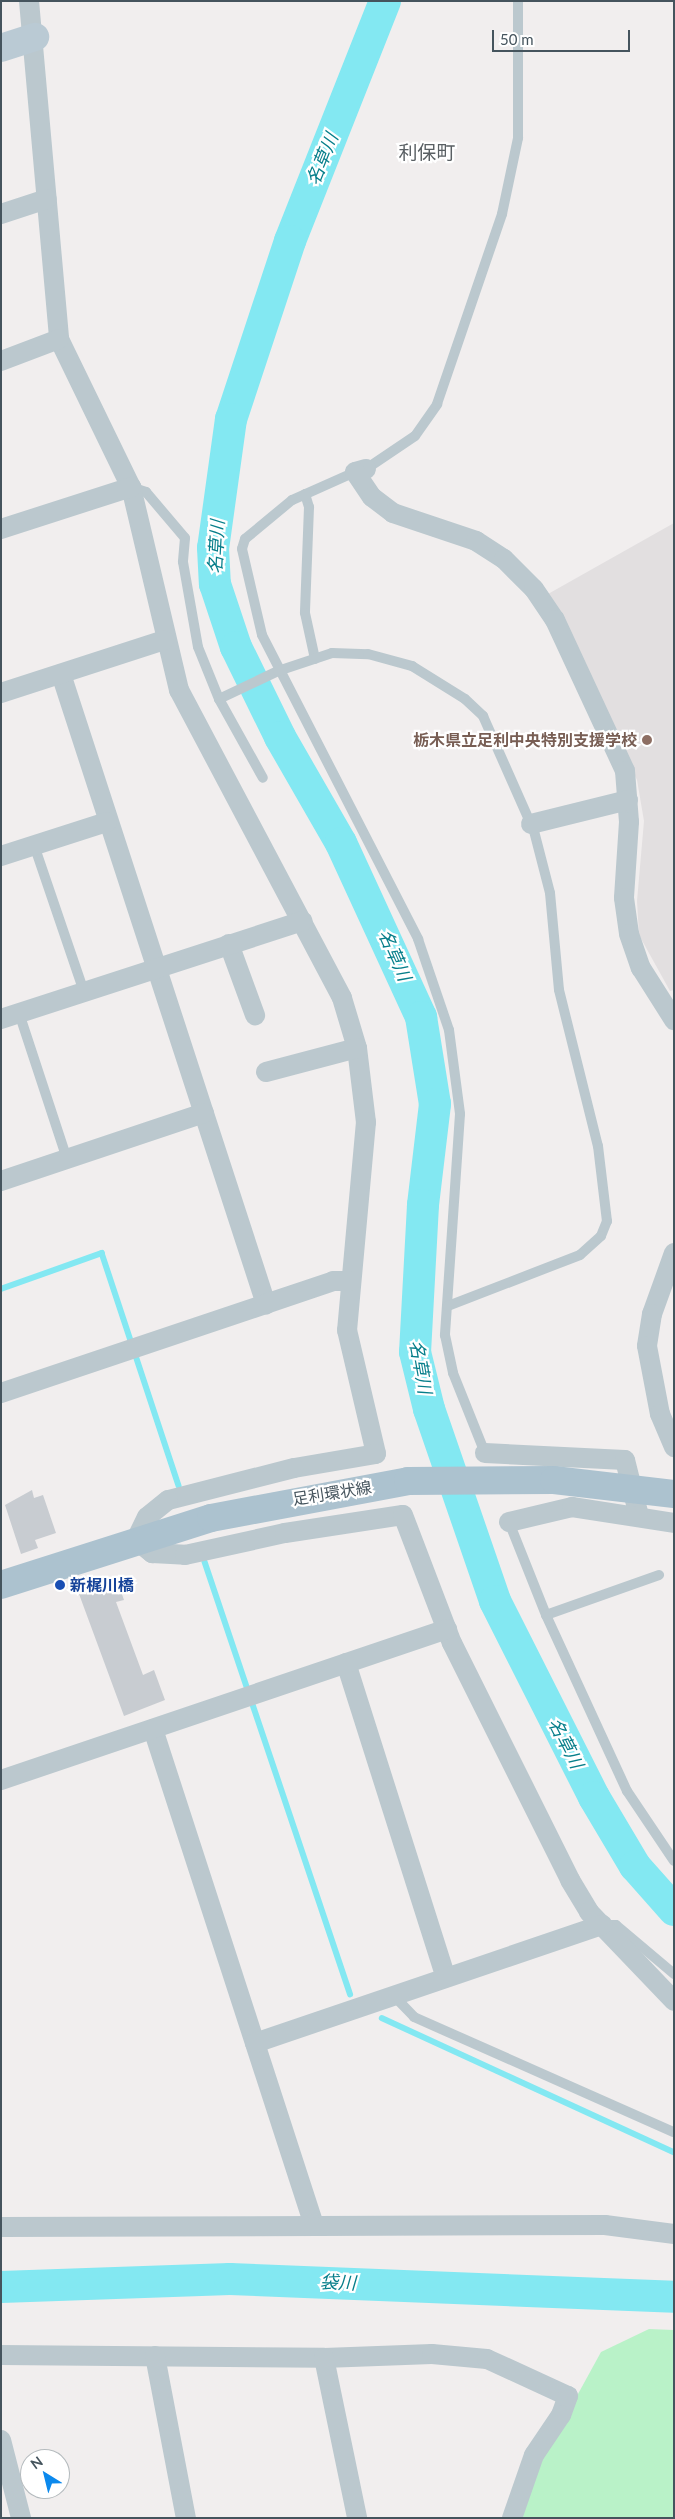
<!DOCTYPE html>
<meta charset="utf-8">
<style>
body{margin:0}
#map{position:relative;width:675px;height:2519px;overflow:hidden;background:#f1eeee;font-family:Lato,"Noto Sans JP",sans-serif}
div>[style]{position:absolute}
.education>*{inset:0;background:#e2dfe0}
.green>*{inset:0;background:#b9f2c8}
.stream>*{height:5.5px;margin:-2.75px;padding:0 2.75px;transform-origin:2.75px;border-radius:2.75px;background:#83e8f2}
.river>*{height:32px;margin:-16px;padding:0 16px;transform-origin:16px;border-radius:16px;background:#83e8f2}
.building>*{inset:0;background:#c8ccd1}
.lane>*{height:10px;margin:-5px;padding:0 5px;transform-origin:5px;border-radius:5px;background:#bbc8ce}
.street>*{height:20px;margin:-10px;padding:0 10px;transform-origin:10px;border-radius:10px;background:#bbc8ce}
.secondary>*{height:28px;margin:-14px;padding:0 14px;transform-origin:14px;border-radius:14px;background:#bacad4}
.primary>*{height:28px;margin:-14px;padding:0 14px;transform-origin:14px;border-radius:14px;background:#acc2cf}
.dots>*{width:14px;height:14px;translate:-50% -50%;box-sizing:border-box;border:2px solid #fff;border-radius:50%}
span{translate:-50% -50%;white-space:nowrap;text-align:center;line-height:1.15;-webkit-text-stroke:4.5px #fff;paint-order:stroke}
.education-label{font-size:16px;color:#785e54;font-weight:700}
.right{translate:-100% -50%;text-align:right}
.street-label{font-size:16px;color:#45545d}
.transit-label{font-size:16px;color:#164399;font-weight:700}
.left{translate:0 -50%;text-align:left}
.water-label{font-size:18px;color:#067e8a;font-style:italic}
.quarter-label{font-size:19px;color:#5a6064}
.frame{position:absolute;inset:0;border:2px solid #45545d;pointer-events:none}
.north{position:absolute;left:20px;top:2449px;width:50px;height:50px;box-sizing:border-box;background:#fff;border:1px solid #b5bbbe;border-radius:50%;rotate:324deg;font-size:14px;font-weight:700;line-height:20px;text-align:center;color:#45545d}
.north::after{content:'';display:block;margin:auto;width:18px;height:22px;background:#0c89ed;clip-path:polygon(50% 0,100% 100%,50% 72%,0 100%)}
.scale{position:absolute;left:492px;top:30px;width:138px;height:22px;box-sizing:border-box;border:2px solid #45545d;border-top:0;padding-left:6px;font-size:15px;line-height:18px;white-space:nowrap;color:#45545d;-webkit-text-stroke:4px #fff;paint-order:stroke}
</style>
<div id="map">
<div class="education">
<i style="clip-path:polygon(674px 523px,674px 990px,670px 991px,639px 935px,637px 901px,644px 821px,637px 780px,548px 594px)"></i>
</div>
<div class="green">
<i style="clip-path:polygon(649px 2329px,674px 2330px,674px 2518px,518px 2518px,544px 2456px,601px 2352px)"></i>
</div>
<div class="stream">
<i style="left:1px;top:1289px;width:107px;rotate:-19.6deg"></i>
<i style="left:102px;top:1253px;width:245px;rotate:71.7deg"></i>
<i style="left:205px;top:1562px;width:456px;rotate:71.4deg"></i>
<i style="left:382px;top:2018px;width:321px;rotate:24.7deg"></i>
</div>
<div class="river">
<i style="left:385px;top:1px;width:258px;rotate:111.6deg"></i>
<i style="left:290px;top:241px;width:188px;rotate:108.3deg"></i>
<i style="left:231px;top:419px;width:130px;rotate:97.9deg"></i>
<i style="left:213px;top:548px;width:36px;rotate:87deg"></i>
<i style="left:215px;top:584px;width:66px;rotate:71.6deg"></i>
<i style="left:236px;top:647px;width:100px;rotate:63.9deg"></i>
<i style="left:280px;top:737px;width:122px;rotate:60.1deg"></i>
<i style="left:341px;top:843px;width:192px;rotate:65.3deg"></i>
<i style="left:421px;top:1017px;width:88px;rotate:80.9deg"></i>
<i style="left:435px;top:1104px;width:102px;rotate:96.8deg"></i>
<i style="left:423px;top:1205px;width:147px;rotate:93.1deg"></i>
<i style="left:415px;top:1352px;width:59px;rotate:76.2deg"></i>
<i style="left:429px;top:1409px;width:203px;rotate:71deg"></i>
<i style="left:495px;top:1601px;width:220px;rotate:63.2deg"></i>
<i style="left:594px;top:1797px;width:80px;rotate:59.3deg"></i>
<i style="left:635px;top:1866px;width:59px;rotate:48.4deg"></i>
<i style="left:1px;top:2287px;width:229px;rotate:-2deg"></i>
<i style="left:230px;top:2279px;width:444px;rotate:2.3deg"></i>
</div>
<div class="building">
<i style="clip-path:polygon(32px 1490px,34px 1498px,43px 1495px,56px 1533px,35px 1540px,38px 1548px,21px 1554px,5px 1505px)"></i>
<i style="clip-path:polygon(117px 1580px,124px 1600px,116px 1602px,143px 1675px,154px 1670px,165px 1700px,124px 1716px,79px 1594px)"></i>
</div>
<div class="lane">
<i style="left:366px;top:469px;width:59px;rotate:-34deg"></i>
<i style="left:415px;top:436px;width:39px;rotate:-55deg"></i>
<i style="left:437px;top:404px;width:201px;rotate:-71.1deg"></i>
<i style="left:502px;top:214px;width:78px;rotate:-78.1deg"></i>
<i style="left:518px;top:138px;width:137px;rotate:-90deg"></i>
<i style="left:355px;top:472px;width:69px;rotate:156deg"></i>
<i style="left:292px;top:500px;width:61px;rotate:140.3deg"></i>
<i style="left:245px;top:539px;width:10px;rotate:107deg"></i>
<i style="left:242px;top:549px;width:88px;rotate:76.9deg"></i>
<i style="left:262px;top:635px;width:342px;rotate:62.8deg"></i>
<i style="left:418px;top:939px;width:96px;rotate:71.2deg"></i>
<i style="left:449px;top:1030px;width:85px;rotate:82.5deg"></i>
<i style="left:460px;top:1114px;width:222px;rotate:93.9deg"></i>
<i style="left:445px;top:1335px;width:39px;rotate:78deg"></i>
<i style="left:453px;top:1373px;width:86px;rotate:68.2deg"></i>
<i style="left:131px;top:487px;width:16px;rotate:18deg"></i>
<i style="left:146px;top:492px;width:60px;rotate:49.7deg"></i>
<i style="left:185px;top:538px;width:24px;rotate:95deg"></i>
<i style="left:183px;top:562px;width:86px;rotate:80deg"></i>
<i style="left:198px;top:647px;width:56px;rotate:68deg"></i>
<i style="left:219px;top:699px;width:90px;rotate:60.9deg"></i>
<i style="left:305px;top:494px;width:14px;rotate:73deg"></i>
<i style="left:309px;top:507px;width:106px;rotate:92.2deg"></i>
<i style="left:305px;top:613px;width:47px;rotate:77.7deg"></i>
<i style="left:219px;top:699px;width:65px;rotate:-25.4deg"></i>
<i style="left:278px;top:671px;width:57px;rotate:-18.4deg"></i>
<i style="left:332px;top:653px;width:36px;rotate:2deg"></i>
<i style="left:368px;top:654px;width:46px;rotate:15.3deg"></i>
<i style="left:412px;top:666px;width:62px;rotate:31.9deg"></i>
<i style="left:465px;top:699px;width:25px;rotate:43deg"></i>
<i style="left:483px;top:716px;width:126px;rotate:66.1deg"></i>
<i style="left:534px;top:831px;width:64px;rotate:75.5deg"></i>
<i style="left:550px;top:893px;width:97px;rotate:84.7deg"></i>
<i style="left:559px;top:990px;width:161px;rotate:76deg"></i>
<i style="left:598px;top:1146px;width:76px;rotate:83.2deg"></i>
<i style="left:607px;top:1221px;width:16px;rotate:112deg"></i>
<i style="left:601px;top:1236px;width:28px;rotate:138deg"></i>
<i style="left:580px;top:1255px;width:142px;rotate:158.9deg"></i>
<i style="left:34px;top:845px;width:155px;rotate:71.2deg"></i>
<i style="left:19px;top:1013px;width:154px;rotate:71.8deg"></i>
<i style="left:509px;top:1522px;width:100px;rotate:68.3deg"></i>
<i style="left:546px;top:1615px;width:194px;rotate:65.3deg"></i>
<i style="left:627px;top:1791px;width:84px;rotate:56.1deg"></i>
<i style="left:546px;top:1615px;width:120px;rotate:-19.5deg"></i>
<i style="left:603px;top:1925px;width:13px"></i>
<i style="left:616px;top:1925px;width:76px;rotate:40.2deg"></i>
<i style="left:394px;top:1996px;width:29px;rotate:46deg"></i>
<i style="left:414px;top:2017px;width:284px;rotate:23.9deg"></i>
</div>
<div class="street">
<i style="left:29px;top:1px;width:339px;rotate:84.9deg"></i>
<i style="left:59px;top:339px;width:165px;rotate:64.1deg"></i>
<i style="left:131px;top:487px;width:209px;rotate:76.7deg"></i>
<i style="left:179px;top:690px;width:348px;rotate:62.1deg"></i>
<i style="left:342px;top:998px;width:52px;rotate:73.3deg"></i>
<i style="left:357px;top:1048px;width:75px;rotate:83.1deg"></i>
<i style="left:366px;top:1122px;width:209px;rotate:95.2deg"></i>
<i style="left:347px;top:1330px;width:127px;rotate:76.8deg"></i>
<i style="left:376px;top:1454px;width:83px;rotate:170.3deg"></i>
<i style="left:294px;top:1468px;width:130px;rotate:165.7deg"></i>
<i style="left:168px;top:1500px;width:27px;rotate:141deg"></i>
<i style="left:147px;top:1517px;width:25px;rotate:116deg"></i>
<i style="left:136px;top:1540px;width:21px;rotate:39deg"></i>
<i style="left:152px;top:1553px;width:33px;rotate:3deg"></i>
<i style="left:185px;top:1555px;width:102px;rotate:-12.4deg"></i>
<i style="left:285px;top:1533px;width:119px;rotate:-8.7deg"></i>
<i style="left:403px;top:1515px;width:137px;rotate:69.1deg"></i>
<i style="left:452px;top:1643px;width:265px;rotate:63.5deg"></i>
<i style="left:570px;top:1880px;width:37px;rotate:59deg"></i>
<i style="left:589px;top:1912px;width:123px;rotate:46.3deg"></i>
<i style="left:1px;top:214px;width:48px;rotate:-18.1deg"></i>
<i style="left:1px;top:361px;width:62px;rotate:-20.8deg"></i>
<i style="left:366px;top:469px;width:11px;rotate:165deg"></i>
<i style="left:355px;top:472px;width:30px;rotate:56deg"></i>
<i style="left:372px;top:497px;width:26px;rotate:37deg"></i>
<i style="left:393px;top:513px;width:88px;rotate:18.6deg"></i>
<i style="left:476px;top:541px;width:33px;rotate:33deg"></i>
<i style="left:504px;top:559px;width:42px;rotate:45deg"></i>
<i style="left:534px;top:589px;width:37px;rotate:56deg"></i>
<i style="left:555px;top:620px;width:166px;rotate:65.1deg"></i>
<i style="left:625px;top:771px;width:51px;rotate:85.5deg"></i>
<i style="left:629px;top:822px;width:76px;rotate:93.8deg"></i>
<i style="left:624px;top:898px;width:36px;rotate:82deg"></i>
<i style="left:629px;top:934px;width:36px;rotate:71deg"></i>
<i style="left:641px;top:968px;width:62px;rotate:57.6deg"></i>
<i style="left:1px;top:529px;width:137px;rotate:-17.9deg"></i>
<i style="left:61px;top:674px;width:663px;rotate:71.98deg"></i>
<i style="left:1px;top:693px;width:171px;rotate:-18deg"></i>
<i style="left:531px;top:824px;width:100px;rotate:-13.9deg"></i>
<i style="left:1px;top:856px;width:111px;rotate:-17.8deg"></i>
<i style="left:229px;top:944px;width:76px;rotate:69.9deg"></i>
<i style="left:1px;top:1019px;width:317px;rotate:-18deg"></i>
<i style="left:266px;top:1072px;width:94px;rotate:-14.8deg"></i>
<i style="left:1px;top:1181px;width:214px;rotate:-18.5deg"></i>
<i style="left:674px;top:1253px;width:65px;rotate:109.8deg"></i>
<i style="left:652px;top:1314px;width:32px;rotate:99deg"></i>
<i style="left:647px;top:1346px;width:69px;rotate:79.2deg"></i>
<i style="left:660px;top:1414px;width:36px;rotate:67deg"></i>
<i style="left:1px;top:1393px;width:350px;rotate:-18.6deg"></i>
<i style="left:333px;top:1281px;width:18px"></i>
<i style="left:485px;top:1453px;width:140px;rotate:2.9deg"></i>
<i style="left:625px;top:1460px;width:58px;rotate:76deg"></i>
<i style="left:509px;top:1522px;width:65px;rotate:-13.4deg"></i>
<i style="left:572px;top:1507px;width:103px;rotate:8.9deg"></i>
<i style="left:346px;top:1663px;width:330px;rotate:72.4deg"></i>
<i style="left:153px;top:1729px;width:521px;rotate:72.02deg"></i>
<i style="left:1px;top:1780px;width:471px;rotate:-18.7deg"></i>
<i style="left:255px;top:2043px;width:367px;rotate:-18.8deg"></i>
<i style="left:1px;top:2227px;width:604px;rotate:-0.19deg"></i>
<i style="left:605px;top:2225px;width:70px;rotate:7.4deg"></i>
<i style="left:1px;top:2355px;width:323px;rotate:0.5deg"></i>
<i style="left:324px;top:2358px;width:108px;rotate:-2.1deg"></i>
<i style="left:432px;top:2354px;width:55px;rotate:5.2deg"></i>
<i style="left:487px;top:2359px;width:89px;rotate:24.6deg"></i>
<i style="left:568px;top:2396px;width:20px;rotate:110deg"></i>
<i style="left:561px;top:2415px;width:48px;rotate:124deg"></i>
<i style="left:534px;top:2455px;width:67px;rotate:109.2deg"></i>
<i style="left:155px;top:2356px;width:165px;rotate:79.2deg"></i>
<i style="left:324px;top:2358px;width:163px;rotate:78.3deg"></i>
<i style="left:1px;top:2440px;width:81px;rotate:75.6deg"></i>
</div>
<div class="secondary">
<i style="left:1px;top:48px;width:36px;rotate:-18deg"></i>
</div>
<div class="primary">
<i style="left:1px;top:1585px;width:220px;rotate:-17.7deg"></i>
<i style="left:211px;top:1518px;width:200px;rotate:-10.6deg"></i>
<i style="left:408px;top:1481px;width:146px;rotate:-0.4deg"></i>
<i style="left:554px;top:1480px;width:121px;rotate:6.7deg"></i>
</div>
<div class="dots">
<i style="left:647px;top:740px;background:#8d6e63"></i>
<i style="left:60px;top:1585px;background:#1a4fb4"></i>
</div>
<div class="education-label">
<span class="right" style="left:637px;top:740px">栃木県立足利中央特別支援学校</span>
</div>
<div class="street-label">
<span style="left:332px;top:1493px;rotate:-9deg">足利環状線</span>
</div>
<div class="transit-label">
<span class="left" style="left:70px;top:1585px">新梶川橋</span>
</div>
<div class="water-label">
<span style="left:322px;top:159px;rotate:-68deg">名草川</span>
<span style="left:216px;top:547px;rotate:-87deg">名草川</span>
<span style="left:395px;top:955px;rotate:66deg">名草川</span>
<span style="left:421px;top:1367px;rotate:80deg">名草川</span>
<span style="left:566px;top:1743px;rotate:63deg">名草川</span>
<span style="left:338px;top:2282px;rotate:2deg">袋川</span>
</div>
<div class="quarter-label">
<span style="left:427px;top:152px">利保町</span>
</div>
<div class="frame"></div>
<div class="north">N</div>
<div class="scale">50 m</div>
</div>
